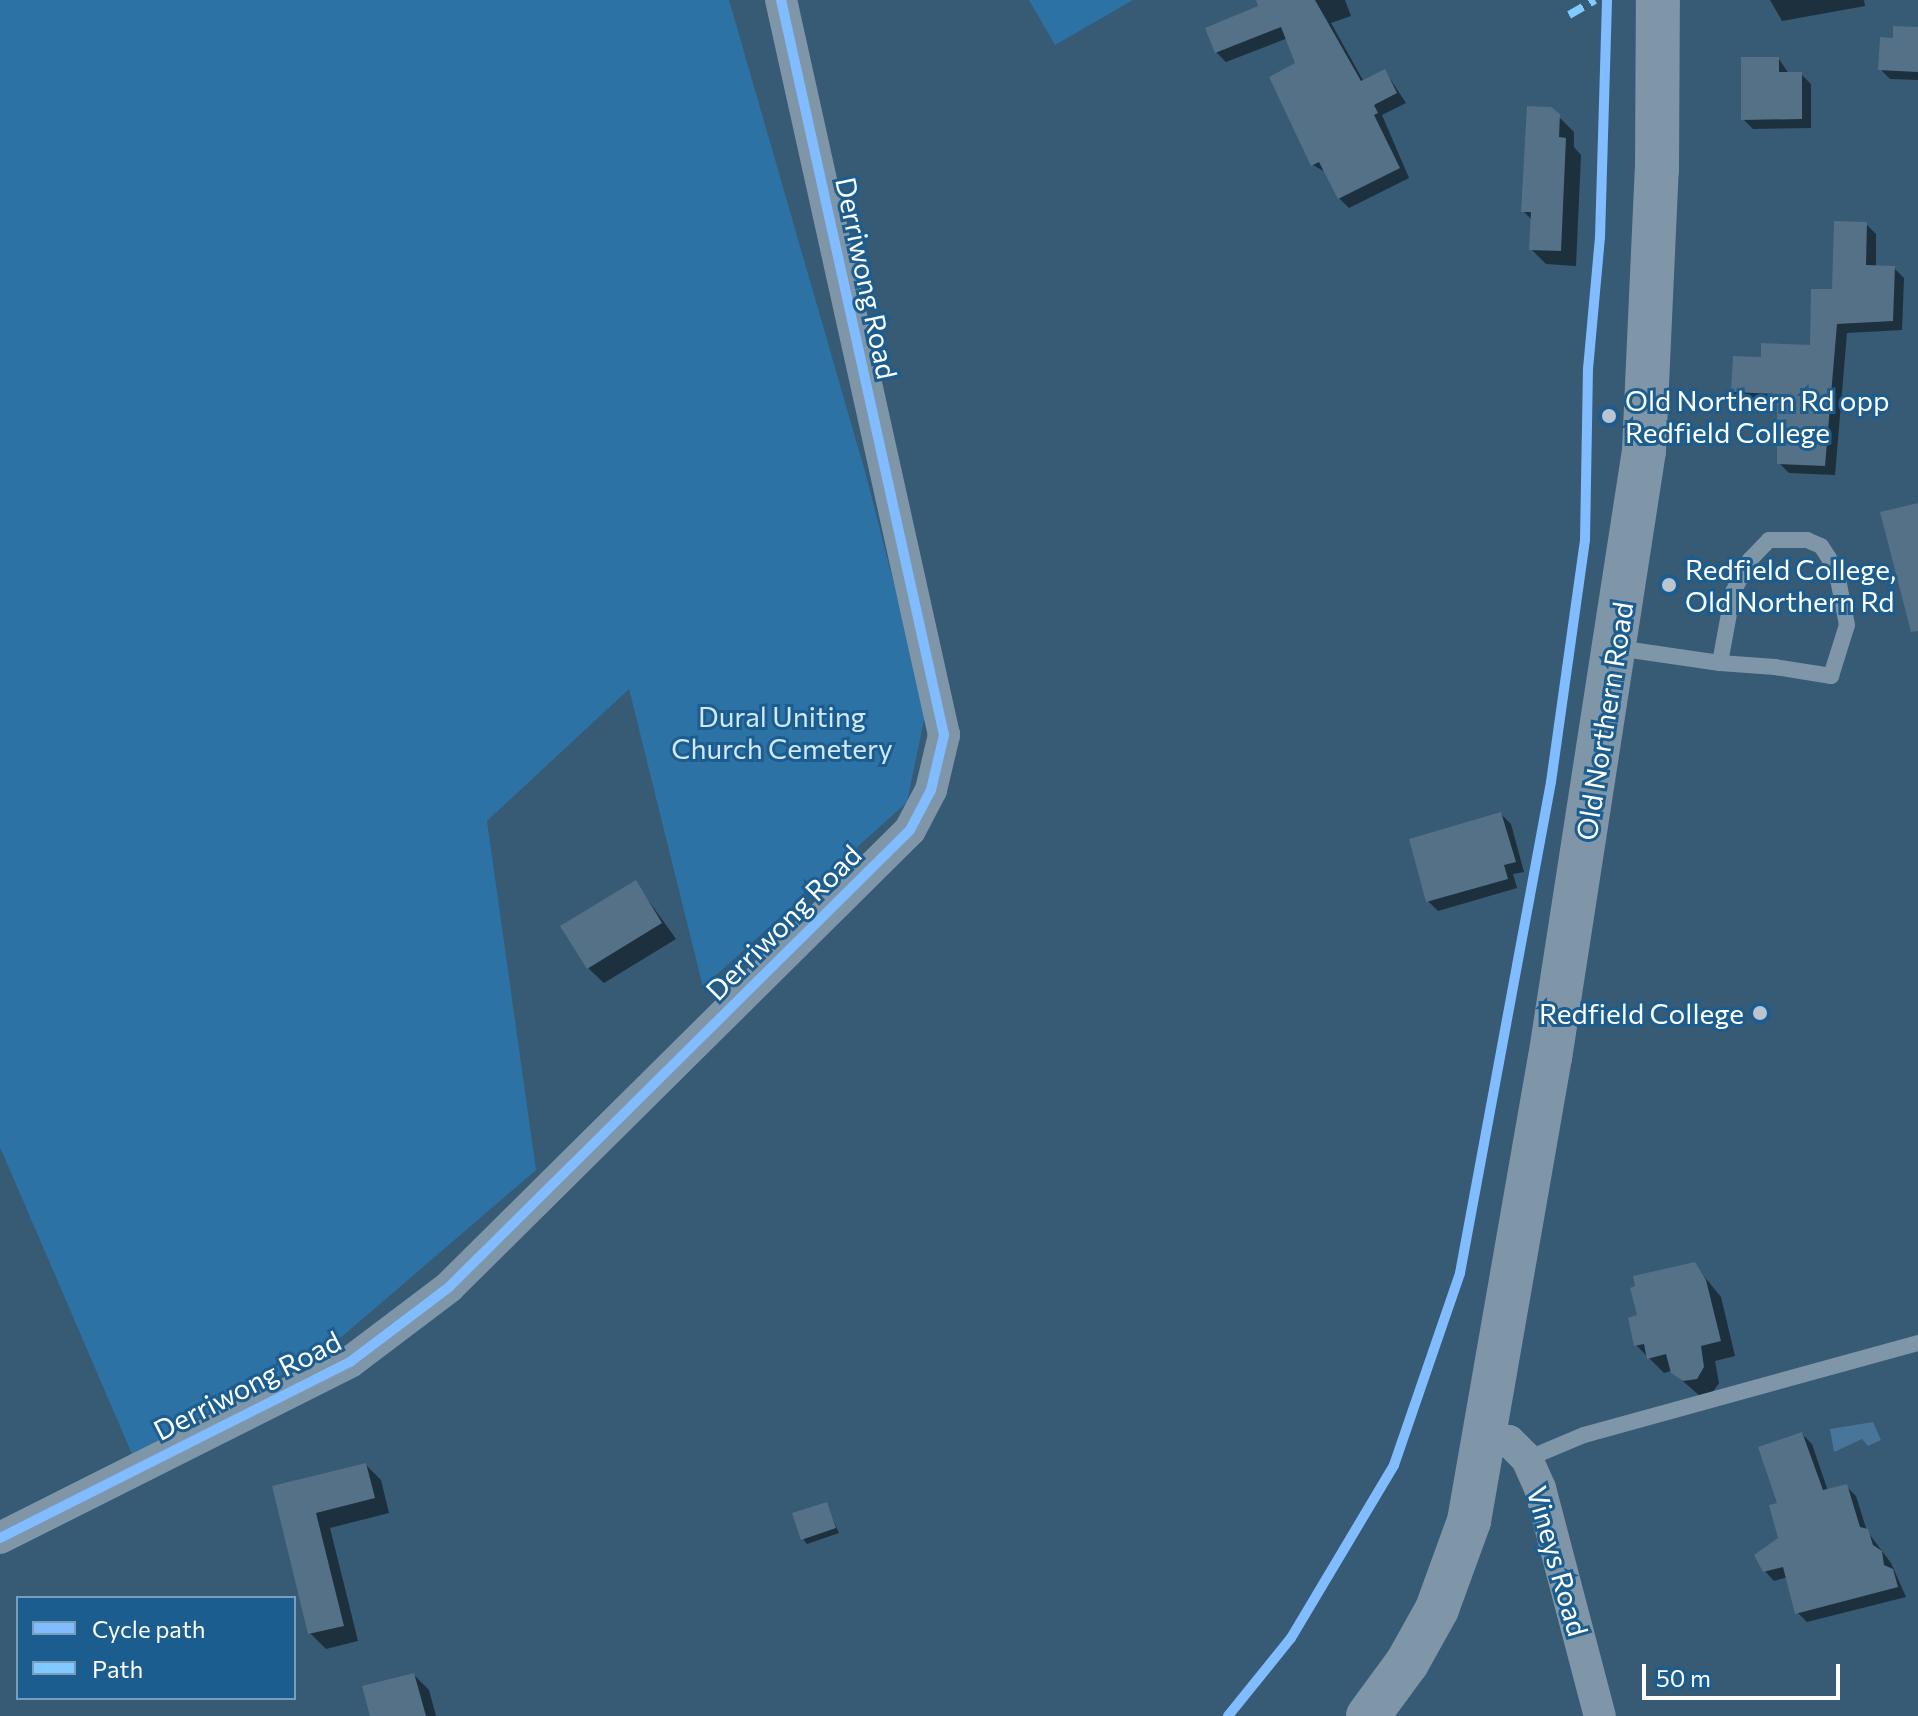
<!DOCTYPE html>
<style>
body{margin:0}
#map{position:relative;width:1918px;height:1716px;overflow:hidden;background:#375a75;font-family:Commissioner,sans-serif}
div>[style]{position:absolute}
.green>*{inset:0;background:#2d72a5}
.water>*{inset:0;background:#497598}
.shadow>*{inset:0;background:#0007}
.building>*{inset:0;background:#557187}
.service>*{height:16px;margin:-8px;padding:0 8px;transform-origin:8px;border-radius:8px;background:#7e96a8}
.minor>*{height:32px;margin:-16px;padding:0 16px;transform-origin:16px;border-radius:16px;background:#7e96a8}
.primary>*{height:44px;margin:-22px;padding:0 22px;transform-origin:22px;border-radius:22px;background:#7e96a7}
.quiet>*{height:8px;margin-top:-4px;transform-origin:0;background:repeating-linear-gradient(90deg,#80caff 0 16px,transparent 0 24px)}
.cycleway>*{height:10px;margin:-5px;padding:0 5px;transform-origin:5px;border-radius:5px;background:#80bcff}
.dots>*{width:22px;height:22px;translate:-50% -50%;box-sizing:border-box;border:4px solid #1c5d90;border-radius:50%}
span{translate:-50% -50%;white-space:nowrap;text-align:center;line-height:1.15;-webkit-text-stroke:6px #1c5d90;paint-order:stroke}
.street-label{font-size:28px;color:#fff}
.poi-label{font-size:28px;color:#fff}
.left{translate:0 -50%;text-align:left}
.right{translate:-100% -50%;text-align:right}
.park-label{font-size:28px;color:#d1e9fa}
.legend{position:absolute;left:16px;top:1596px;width:280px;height:104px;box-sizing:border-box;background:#1c5d90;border:2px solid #779ebc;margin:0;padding:10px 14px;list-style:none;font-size:24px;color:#fff}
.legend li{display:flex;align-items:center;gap:16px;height:40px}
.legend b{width:40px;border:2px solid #779ebc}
.scale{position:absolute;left:1642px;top:1664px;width:198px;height:36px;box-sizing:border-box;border:4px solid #fff;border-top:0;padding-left:10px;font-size:24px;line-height:28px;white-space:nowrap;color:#fff;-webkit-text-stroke:6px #1c5d90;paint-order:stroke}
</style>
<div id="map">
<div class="green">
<i style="clip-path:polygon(0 0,729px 0,866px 475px,926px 710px,907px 802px,703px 987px,629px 689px,487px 821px,536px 1170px,324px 1352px,132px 1454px,0 1147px)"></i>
<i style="clip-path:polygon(1029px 0,1133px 0,1055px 45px)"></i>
</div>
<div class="water">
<i style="clip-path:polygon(1873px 1422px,1881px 1440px,1868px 1446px,1862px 1439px,1834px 1452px,1830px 1429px)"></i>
</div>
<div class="shadow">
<i style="clip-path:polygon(1258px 0,1345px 0,1351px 16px,1331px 23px,1364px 82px,1385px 71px,1406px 103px,1382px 115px,1409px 178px,1349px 208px,1339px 198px,1327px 173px,1313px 165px,1271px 78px,1298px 64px,1288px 38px,1226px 62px,1216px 52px,1261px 7px)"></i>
<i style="clip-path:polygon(1770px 0,1864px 0,1865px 6px,1782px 21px)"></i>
<i style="clip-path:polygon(1918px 29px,1918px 80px,1890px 79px,1880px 69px,1895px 40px)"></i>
<i style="clip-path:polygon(1779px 59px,1789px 74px,1801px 74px,1811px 84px,1811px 128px,1753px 129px,1743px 119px)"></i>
<i style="clip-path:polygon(1558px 116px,1574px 132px,1574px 147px,1581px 155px,1576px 266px,1546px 264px,1531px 249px,1532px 220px,1523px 211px)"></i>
<i style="clip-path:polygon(1866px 224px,1876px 234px,1876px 267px,1894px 268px,1904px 278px,1902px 330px,1847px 333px,1835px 475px,1789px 473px,1779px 463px,1779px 403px,1743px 402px,1733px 392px,1763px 359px,1812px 347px)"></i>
<i style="clip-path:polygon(1501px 814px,1511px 824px,1524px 872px,1513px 874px,1517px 888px,1438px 911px,1428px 901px)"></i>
<i style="clip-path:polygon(636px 883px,676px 939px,604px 983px,588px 968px)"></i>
<i style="clip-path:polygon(1694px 1264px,1721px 1297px,1735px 1356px,1715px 1361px,1719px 1383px,1712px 1393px,1700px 1396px,1671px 1371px,1664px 1373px,1636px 1345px,1640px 1317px)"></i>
<i style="clip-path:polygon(1802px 1434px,1812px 1444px,1828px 1491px,1846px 1486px,1856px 1496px,1867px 1531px,1891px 1563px,1906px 1597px,1807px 1622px,1797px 1612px,1788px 1577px,1774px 1581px,1764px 1570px,1781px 1539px,1780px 1504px)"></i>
<i style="clip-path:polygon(366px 1465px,381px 1480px,389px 1513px,330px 1528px,358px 1641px,326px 1649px,310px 1633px,274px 1487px)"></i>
<i style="clip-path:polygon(826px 1504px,839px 1533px,807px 1544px,803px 1539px)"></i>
<i style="clip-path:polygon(414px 1675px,429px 1690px,436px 1716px,372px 1716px)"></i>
</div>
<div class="building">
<i style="clip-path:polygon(1256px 0,1315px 0,1361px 81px,1385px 69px,1397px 93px,1374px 105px,1378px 113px,1374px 115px,1400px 168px,1338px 199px,1319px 162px,1311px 166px,1269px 77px,1295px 63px,1281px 27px,1215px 53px,1205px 28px,1258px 6px)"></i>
<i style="clip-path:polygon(1893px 26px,1918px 27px,1918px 72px,1878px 70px,1880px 37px,1893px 38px)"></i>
<i style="clip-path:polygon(1741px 57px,1779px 57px,1779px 72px,1802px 72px,1802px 119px,1741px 120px)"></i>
<i style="clip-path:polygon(1527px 106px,1551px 107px,1560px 114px,1559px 137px,1566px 138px,1561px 251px,1529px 250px,1531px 212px,1521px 212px)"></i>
<i style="clip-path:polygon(1834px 221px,1867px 222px,1866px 265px,1895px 266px,1893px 321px,1837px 324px,1825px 466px,1777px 464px,1777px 394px,1731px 392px,1733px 356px,1761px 357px,1761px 343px,1810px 345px,1811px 289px,1832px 289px)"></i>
<i style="clip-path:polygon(1918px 503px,1918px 631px,1911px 632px,1880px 512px)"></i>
<i style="clip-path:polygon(1501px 812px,1516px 862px,1504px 865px,1508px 879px,1426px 902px,1409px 839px)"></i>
<i style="clip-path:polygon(636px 880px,662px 923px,587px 969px,560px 926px)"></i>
<i style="clip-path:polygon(1695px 1262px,1706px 1280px,1721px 1341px,1701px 1346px,1704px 1367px,1697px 1379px,1683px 1381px,1671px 1373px,1666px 1354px,1647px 1359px,1644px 1344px,1634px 1346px,1628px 1318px,1637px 1315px,1630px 1288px,1635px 1286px,1633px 1276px)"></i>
<i style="clip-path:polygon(1802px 1432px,1823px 1490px,1847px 1484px,1860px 1527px,1868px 1529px,1873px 1545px,1882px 1551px,1884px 1565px,1893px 1569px,1898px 1587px,1795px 1614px,1783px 1567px,1763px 1572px,1754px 1555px,1778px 1538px,1769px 1505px,1777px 1503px,1758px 1447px)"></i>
<i style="clip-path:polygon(366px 1463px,375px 1498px,316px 1513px,344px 1626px,308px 1634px,272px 1486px)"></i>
<i style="clip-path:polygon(827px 1502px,836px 1528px,801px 1540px,792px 1513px)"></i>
<i style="clip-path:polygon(414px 1673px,426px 1716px,370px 1716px,362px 1686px)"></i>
</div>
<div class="service">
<i style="left:1617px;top:648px;width:104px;rotate:8.3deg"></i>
<i style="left:1720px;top:663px;width:55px;rotate:4.2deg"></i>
<i style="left:1775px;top:667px;width:57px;rotate:9.1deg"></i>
<i style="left:1831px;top:676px;width:53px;rotate:-72.6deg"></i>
<i style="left:1847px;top:625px;width:57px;rotate:-101.1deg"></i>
<i style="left:1836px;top:569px;width:27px;rotate:-123deg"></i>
<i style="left:1821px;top:546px;width:15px;rotate:-157deg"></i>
<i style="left:1807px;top:540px;width:38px;rotate:180deg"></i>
<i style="left:1769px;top:540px;width:28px;rotate:134deg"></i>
<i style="left:1750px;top:560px;width:36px;rotate:118deg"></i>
<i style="left:1733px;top:592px;width:72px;rotate:100.4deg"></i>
<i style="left:1527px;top:1459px;width:62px;rotate:-22.8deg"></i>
<i style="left:1584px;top:1435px;width:346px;rotate:-15.4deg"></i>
</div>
<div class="minor">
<i style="left:1482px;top:1435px;width:28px;rotate:13deg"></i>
<i style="left:1509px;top:1441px;width:25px;rotate:45deg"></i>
<i style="left:1527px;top:1459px;width:32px;rotate:66deg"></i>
<i style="left:1540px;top:1488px;width:236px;rotate:75.3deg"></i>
<i style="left:0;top:1538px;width:392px;rotate:-26.7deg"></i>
<i style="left:350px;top:1362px;width:124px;rotate:-37.1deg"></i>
<i style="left:449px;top:1287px;width:649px;rotate:-44.75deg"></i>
<i style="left:910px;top:830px;width:45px;rotate:-62.3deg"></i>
<i style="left:931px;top:790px;width:57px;rotate:-76.7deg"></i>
<i style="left:944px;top:735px;width:753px;rotate:-102.5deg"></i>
</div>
<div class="primary">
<i style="left:1368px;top:1716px;width:66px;rotate:-53.7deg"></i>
<i style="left:1407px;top:1663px;width:62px;rotate:-60.9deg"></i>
<i style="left:1437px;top:1609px;width:94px;rotate:-70deg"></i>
<i style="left:1469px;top:1521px;width:470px;rotate:-80.1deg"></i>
<i style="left:1550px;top:1058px;width:614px;rotate:-81.2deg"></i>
<i style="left:1644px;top:451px;width:281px;rotate:-87.4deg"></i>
<i style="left:1657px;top:170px;width:170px;rotate:-89.7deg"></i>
</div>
<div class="quiet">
<i style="left:1569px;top:15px;width:30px;rotate:-30deg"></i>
</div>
<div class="cycleway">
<i style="left:0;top:1538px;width:392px;rotate:-26.7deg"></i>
<i style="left:350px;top:1362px;width:124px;rotate:-37.1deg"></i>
<i style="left:449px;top:1287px;width:649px;rotate:-44.75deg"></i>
<i style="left:910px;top:830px;width:45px;rotate:-62.3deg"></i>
<i style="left:931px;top:790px;width:57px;rotate:-76.7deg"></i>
<i style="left:944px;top:735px;width:753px;rotate:-102.5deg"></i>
<i style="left:1228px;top:1716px;width:100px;rotate:-51.1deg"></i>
<i style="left:1291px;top:1638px;width:201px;rotate:-59.2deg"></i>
<i style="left:1394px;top:1465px;width:203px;rotate:-71deg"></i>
<i style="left:1460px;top:1273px;width:499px;rotate:-79.5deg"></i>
<i style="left:1551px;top:782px;width:244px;rotate:-82deg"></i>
<i style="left:1585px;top:540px;width:171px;rotate:-89deg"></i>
<i style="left:1588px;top:369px;width:133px;rotate:-84.8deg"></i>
<i style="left:1600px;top:237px;width:237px;rotate:-88.3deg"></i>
</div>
<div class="dots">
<i style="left:1609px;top:416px;background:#b9c5cf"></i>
<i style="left:1669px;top:585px;background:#b9c5cf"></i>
<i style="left:1760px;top:1013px;background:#b9c5cf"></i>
</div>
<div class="street-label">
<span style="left:867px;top:278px;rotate:78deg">Derriwong Road</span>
<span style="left:1604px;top:721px;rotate:-81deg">Old Northern Road</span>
<span style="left:783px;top:922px;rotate:-45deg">Derriwong Road</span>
<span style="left:247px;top:1385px;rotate:-27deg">Derriwong Road</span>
<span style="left:1558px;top:1561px;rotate:74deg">Vineys Road</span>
</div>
<div class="poi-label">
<span class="left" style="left:1625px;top:416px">Old Northern Rd opp<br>Redfield College</span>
<span class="left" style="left:1685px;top:585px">Redfield College,<br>Old Northern Rd</span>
<span class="right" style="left:1744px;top:1013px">Redfield College</span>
</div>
<div class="park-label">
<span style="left:782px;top:732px">Dural Uniting<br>Church Cemetery</span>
</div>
<ul class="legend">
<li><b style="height:10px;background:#80bcff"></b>Cycle path</li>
<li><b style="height:10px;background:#80caff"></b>Path</li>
</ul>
<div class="scale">50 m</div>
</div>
